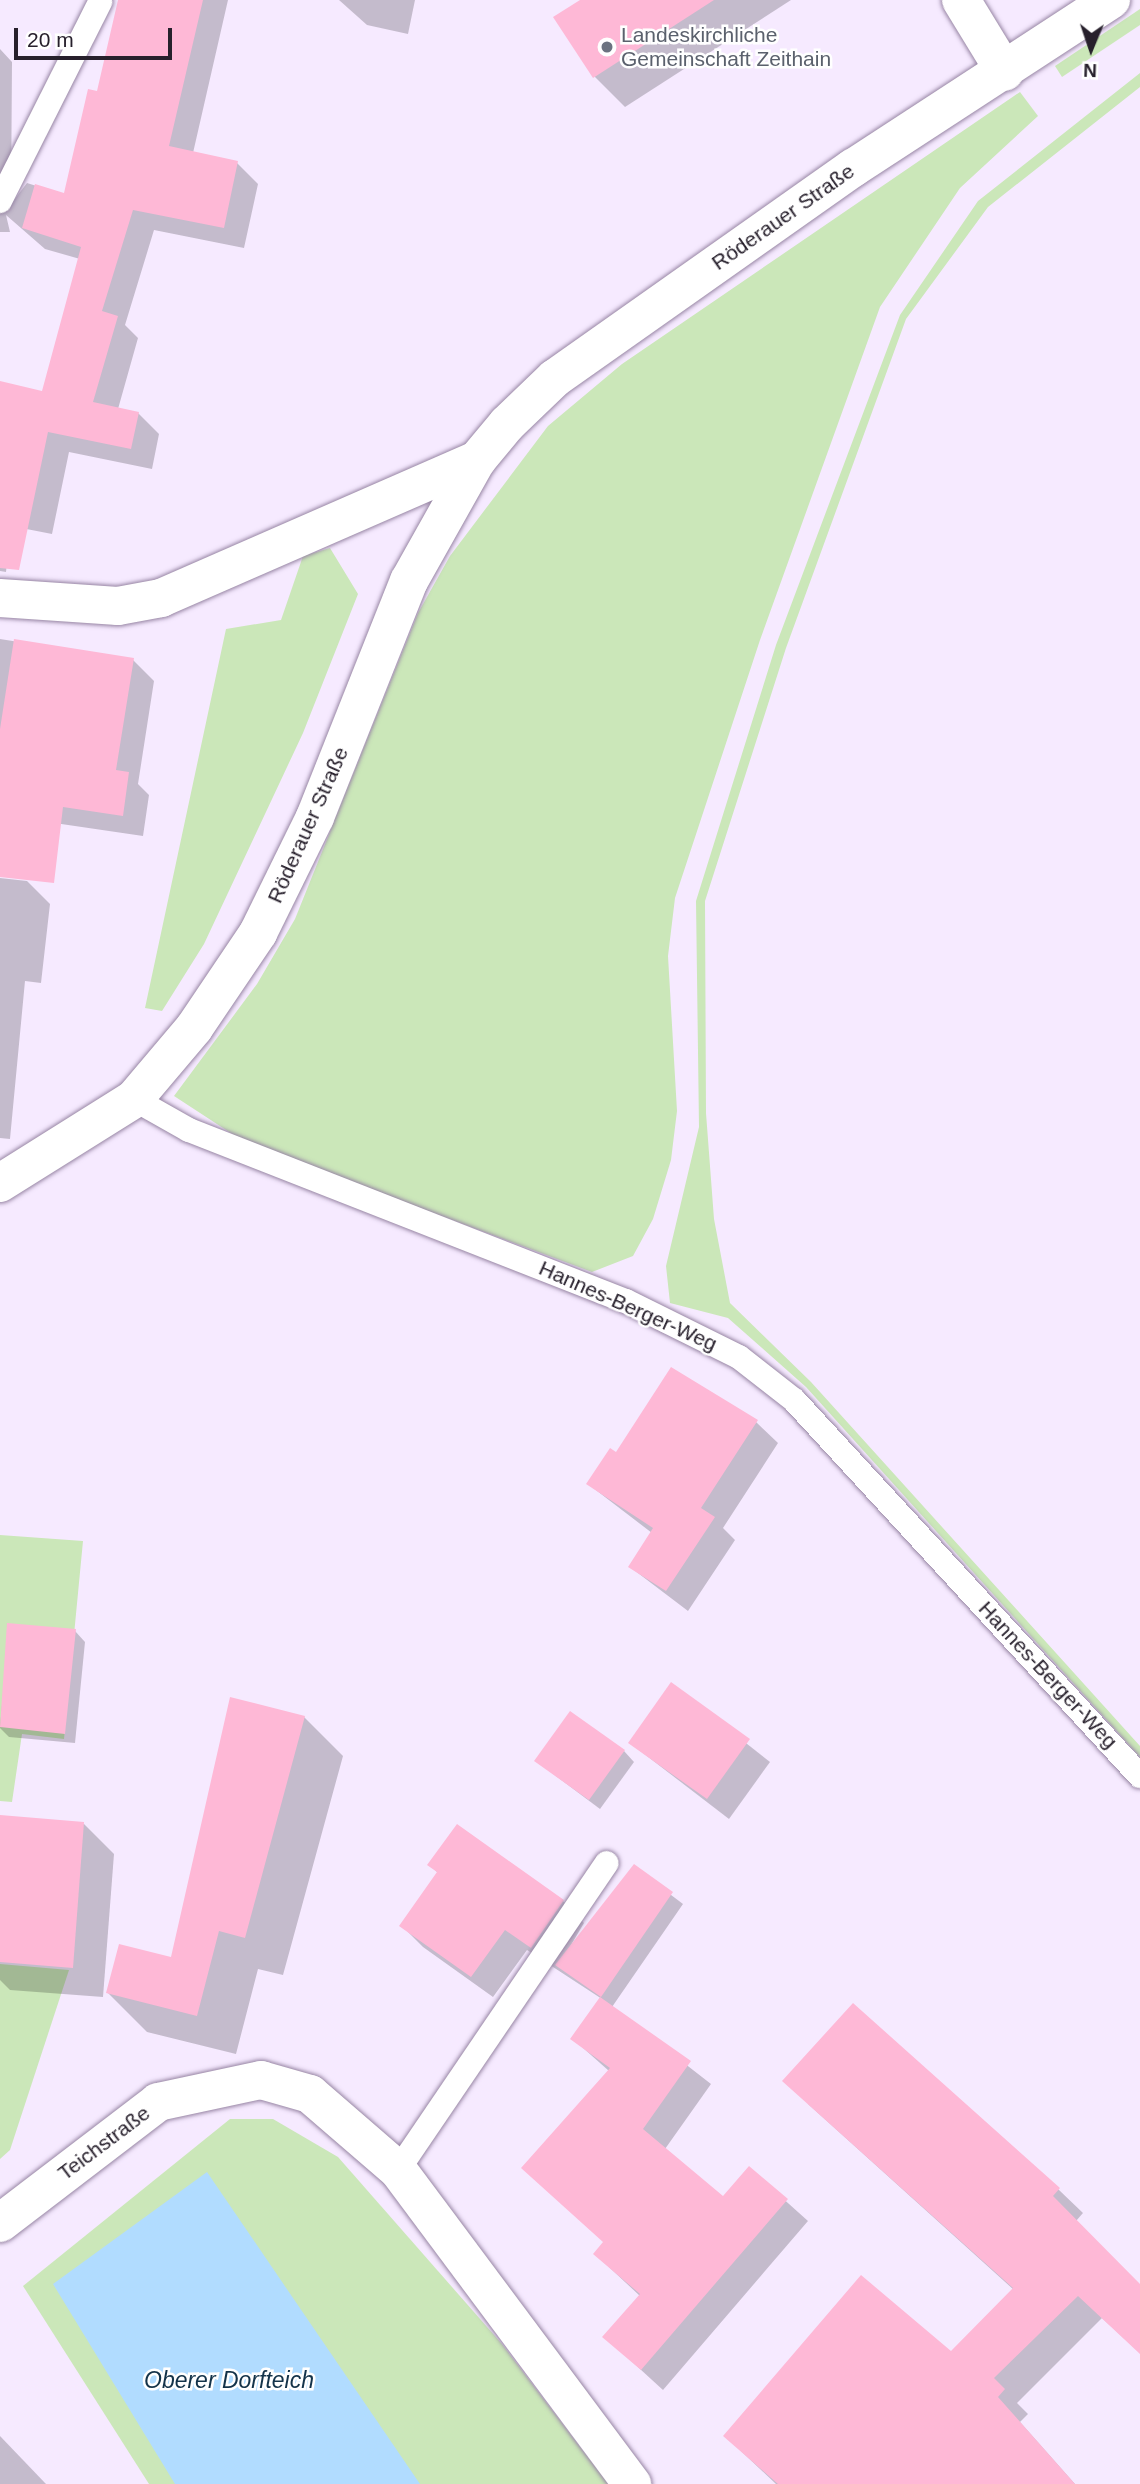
<!DOCTYPE html>
<meta charset="utf-8">
<style>
body{margin:0}
#map{position:relative;width:1140px;height:2484px;overflow:hidden;background:#f6eaff;font-family:Helvetica,sans-serif}
div>[style]{position:absolute}
.green>*{inset:0;background:#cbe7b9}
.water>*{inset:0;background:#b1dcff}
.shadow>*{inset:0;background:#0003}
.building>*{inset:0;background:#feb8d6}
.roads{filter:drop-shadow(0 0 2px #9785a4) drop-shadow(0 0 2px #9785a4)}
.lane>*{height:24px;margin:-12px;padding:0 12px;transform-origin:12px;border-radius:12px;background:#fff}
.street>*{height:38px;margin:-19px;padding:0 19px;transform-origin:19px;border-radius:19px;background:#fff}
.secondary>*{height:38px;margin:-19px;padding:0 19px;transform-origin:19px;border-radius:19px;background:#fff}
.dots>*{width:19px;height:19px;translate:-50% -50%;box-sizing:border-box;border:4px solid #fff;border-radius:50%}
span{translate:-50% -50%;white-space:nowrap;text-align:center;line-height:1.15;-webkit-text-stroke:5px #fff;paint-order:stroke}
.worship-label{font-size:21px;color:#5b616d}
.left{translate:0 -50%;text-align:left}
.street-label{font-size:21px;color:#27202c}
.water-label{font-size:23px;color:#13334a;font-style:italic}
.north{position:absolute;left:1056px;top:14px;width:70px;height:70px;-webkit-text-stroke:5px #fff;paint-order:stroke;rotate:182deg;font-size:19px;font-weight:700;line-height:28px;text-align:center;color:#27202c}
.north::after{content:'';display:block;margin:auto;width:24px;height:32px;background:#27202c;clip-path:polygon(50% 0,100% 100%,50% 72%,0 100%)}
.scale{position:absolute;left:14px;top:28px;width:158px;height:32px;box-sizing:border-box;border:4px solid #27202c;border-top:0;padding-left:9px;font-size:21px;line-height:24px;white-space:nowrap;color:#27202c;-webkit-text-stroke:5px #fff;paint-order:stroke}
</style>
<div id="map">
<div class="green">
<i style="clip-path:polygon(1140px 9px,1140px 25px,1062px 77px,1055px 66px)"></i>
<i style="clip-path:polygon(1140px 73px,1140px 87px,988px 207px,906px 319px,786px 648px,705px 901px,706px 1113px,714px 1219px,730px 1303px,811px 1382px,1140px 1746px,1140px 1757px,806px 1387px,728px 1318px,670px 1303px,666px 1266px,699px 1127px,696px 901px,776px 645px,900px 315px,978px 201px)"></i>
<i style="clip-path:polygon(1020px 92px,1038px 116px,960px 188px,880px 307px,760px 640px,675px 898px,668px 956px,677px 1111px,671px 1160px,653px 1219px,633px 1256px,592px 1272px,246px 1143px,174px 1096px,257px 984px,295px 919px,418px 613px,450px 556px,548px 426px,622px 364px)"></i>
<i style="clip-path:polygon(330px 548px,358px 594px,303px 733px,204px 944px,162px 1011px,145px 1008px,226px 629px,281px 620px,303px 556px)"></i>
<i style="clip-path:polygon(0 1535px,83px 1541px,64px 1739px,22px 1734px,12px 1802px,0 1801px)"></i>
<i style="clip-path:polygon(0 1964px,69px 1970px,10px 2150px,0 2159px)"></i>
<i style="clip-path:polygon(230px 2119px,273px 2119px,338px 2157px,502px 2344px,608px 2484px,149px 2484px,23px 2286px)"></i>
</div>
<div class="water">
<i style="clip-path:polygon(207px 2172px,420px 2484px,175px 2484px,53px 2284px)"></i>
</div>
<div class="shadow">
<i style="clip-path:polygon(142px 0,228px 0,193px 153px,237px 163px,258px 184px,244px 248px,154px 230px,125px 325px,138px 338px,118px 409px,138px 413px,159px 434px,152px 469px,69px 452px,52px 534px,11px 526px,6px 572px,0 571px,0 383px,43px 393px,80px 259px,45px 249px,6px 215px,10px 232px,0 232px,0 49px,12px 62px,11px 204px,27px 183px,65px 195px,98px 93px)"></i>
<i style="clip-path:polygon(339px 0,415px 0,408px 34px,367px 25px)"></i>
<i style="clip-path:polygon(583px 0,791px 0,625px 107px,595px 77px)"></i>
<i style="clip-path:polygon(0 639px,133px 660px,154px 681px,138px 784px,149px 795px,143px 836px,0 815px)"></i>
<i style="clip-path:polygon(0 878px,27px 881px,50px 904px,41px 983px,25px 981px,10px 1139px,0 1138px)"></i>
<i style="clip-path:polygon(756px 1422px,778px 1443px,723px 1528px,735px 1540px,688px 1611px,630px 1567px,652px 1533px,588px 1484px)"></i>
<i style="clip-path:polygon(9px 1625px,75px 1631px,85px 1642px,75px 1743px,9px 1737px,0 1728px)"></i>
<i style="clip-path:polygon(671px 1684px,770px 1762px,729px 1819px,630px 1743px)"></i>
<i style="clip-path:polygon(304px 1717px,343px 1756px,283px 1975px,258px 1969px,236px 2054px,147px 2032px,108px 1993px,172px 1959px)"></i>
<i style="clip-path:polygon(624px 1751px,634px 1762px,600px 1809px,536px 1761px)"></i>
<i style="clip-path:polygon(0 1817px,84px 1824px,114px 1854px,103px 1997px,10px 1990px,0 1980px)"></i>
<i style="clip-path:polygon(430px 1865px,563px 1901px,584px 1923px,564px 1957px,634px 1867px,683px 1904px,612px 2007px,711px 2084px,665px 2149px,723px 2199px,749px 2168px,808px 2221px,663px 2390px,605px 2337px,640px 2296px,595px 2254px,605px 2243px,609px 2071px,573px 2039px,602px 1999px,527px 1950px,493px 1997px,423px 1947px,402px 1926px,439px 1874px)"></i>
<i style="clip-path:polygon(853px 2005px,1059px 2190px,1083px 2213px,1076px 2221px,1140px 2286px,1140px 2353px,1102px 2318px,1017px 2403px,1028px 2414px,1020px 2422px,1075px 2484px,776px 2484px,725px 2436px,951px 2353px,1014px 2290px,808px 2104px)"></i>
<i style="clip-path:polygon(0 2436px,46px 2484px,0 2484px)"></i>
</div>
<div class="building">
<i style="clip-path:polygon(118px 0,203px 0,169px 146px,238px 161px,224px 228px,133px 210px,102px 311px,118px 316px,93px 402px,139px 412px,131px 449px,48px 432px,19px 570px,0 568px,0 381px,42px 391px,81px 247px,22px 228px,35px 184px,64px 193px,88px 89px,97px 91px)"></i>
<i style="clip-path:polygon(580px 0,714px 0,593px 78px,553px 17px)"></i>
<i style="clip-path:polygon(14px 639px,134px 658px,116px 770px,129px 772px,123px 816px,63px 807px,54px 883px,0 877px,0 729px)"></i>
<i style="clip-path:polygon(671px 1367px,758px 1420px,701px 1508px,715px 1517px,666px 1591px,628px 1567px,653px 1528px,586px 1484px,610px 1448px,616px 1452px)"></i>
<i style="clip-path:polygon(7px 1623px,76px 1629px,65px 1734px,0 1727px)"></i>
<i style="clip-path:polygon(671px 1682px,750px 1739px,707px 1799px,628px 1743px)"></i>
<i style="clip-path:polygon(230px 1697px,305px 1716px,245px 1938px,219px 1931px,197px 2016px,106px 1993px,119px 1944px,171px 1957px)"></i>
<i style="clip-path:polygon(570px 1711px,625px 1750px,589px 1800px,534px 1761px)"></i>
<i style="clip-path:polygon(0 1815px,84px 1822px,73px 1968px,0 1962px)"></i>
<i style="clip-path:polygon(457px 1824px,564px 1900px,531px 1948px,505px 1930px,471px 1977px,399px 1926px,437px 1872px,427px 1865px)"></i>
<i style="clip-path:polygon(634px 1864px,673px 1892px,601px 1997px,555px 1965px)"></i>
<i style="clip-path:polygon(600px 1997px,691px 2061px,643px 2129px,723px 2196px,749px 2166px,788px 2199px,641px 2370px,602px 2337px,640px 2294px,593px 2254px,603px 2242px,521px 2168px,610px 2068px,570px 2039px)"></i>
<i style="clip-path:polygon(853px 2003px,1060px 2188px,1053px 2196px,1140px 2284px,1140px 2354px,1078px 2296px,994px 2378px,1005px 2389px,998px 2397px,1075px 2484px,778px 2484px,723px 2436px,861px 2275px,951px 2351px,1013px 2288px,782px 2081px)"></i>
</div>
<div class="roads">
<div class="lane">
<i style="left:0;top:201px;width:223px;rotate:-63.3deg"></i>
<i style="left:134px;top:1099px;width:63px;rotate:29.4deg"></i>
<i style="left:189px;top:1130px;width:469px;rotate:21.4deg"></i>
<i style="left:626px;top:1301px;width:126px;rotate:26.4deg"></i>
<i style="left:739px;top:1357px;width:70px;rotate:38deg"></i>
<i style="left:794px;top:1400px;width:511px;rotate:47.38deg"></i>
<i style="left:398px;top:2170px;width:371px;rotate:-55.8deg"></i>
</div>
<div class="street">
<i style="left:961px;top:0;width:84px;rotate:58.6deg"></i>
<i style="left:0;top:598px;width:118px;rotate:3.9deg"></i>
<i style="left:118px;top:606px;width:44px;rotate:-10.5deg"></i>
<i style="left:161px;top:598px;width:345px;rotate:-23.6deg"></i>
<i style="left:0;top:2223px;width:199px;rotate:-37.4deg"></i>
<i style="left:158px;top:2102px;width:105px;rotate:-12.1deg"></i>
<i style="left:261px;top:2080px;width:51px;rotate:15.9deg"></i>
<i style="left:310px;top:2094px;width:116px;rotate:40.8deg"></i>
<i style="left:398px;top:2170px;width:392px;rotate:53.3deg"></i>
</div>
<div class="secondary">
<i style="left:0;top:1183px;width:158px;rotate:-32.1deg"></i>
<i style="left:134px;top:1099px;width:93px;rotate:-49.8deg"></i>
<i style="left:194px;top:1028px;width:115px;rotate:-56deg"></i>
<i style="left:258px;top:933px;width:129px;rotate:-63.8deg"></i>
<i style="left:315px;top:817px;width:254px;rotate:-68.3deg"></i>
<i style="left:409px;top:581px;width:139px;rotate:-60.7deg"></i>
<i style="left:477px;top:460px;width:47px;rotate:-50.2deg"></i>
<i style="left:507px;top:424px;width:66px;rotate:-43.8deg"></i>
<i style="left:555px;top:378px;width:365px;rotate:-35.2deg"></i>
<i style="left:853px;top:168px;width:308px;rotate:-33.1deg"></i>
</div>
</div>
<div class="dots">
<i style="left:607px;top:47px;background:#6b7280"></i>
</div>
<div class="worship-label">
<span class="left" style="left:621px;top:47px">Landeskirchliche<br>Gemeinschaft Zeithain</span>
</div>
<div class="street-label">
<span style="left:783px;top:217px;rotate:-35deg">Röderauer Straße</span>
<span style="left:308px;top:825px;rotate:-66deg">Röderauer Straße</span>
<span style="left:628px;top:1306px;rotate:24deg">Hannes-Berger-Weg</span>
<span style="left:1048px;top:1675px;rotate:47deg">Hannes-Berger-Weg</span>
<span style="left:104px;top:2143px;rotate:-37deg">Teichstraße</span>
</div>
<div class="water-label">
<span style="left:229px;top:2380px">Oberer Dorfteich</span>
</div>
<div class="north">N</div>
<div class="scale">20 m</div>
</div>
